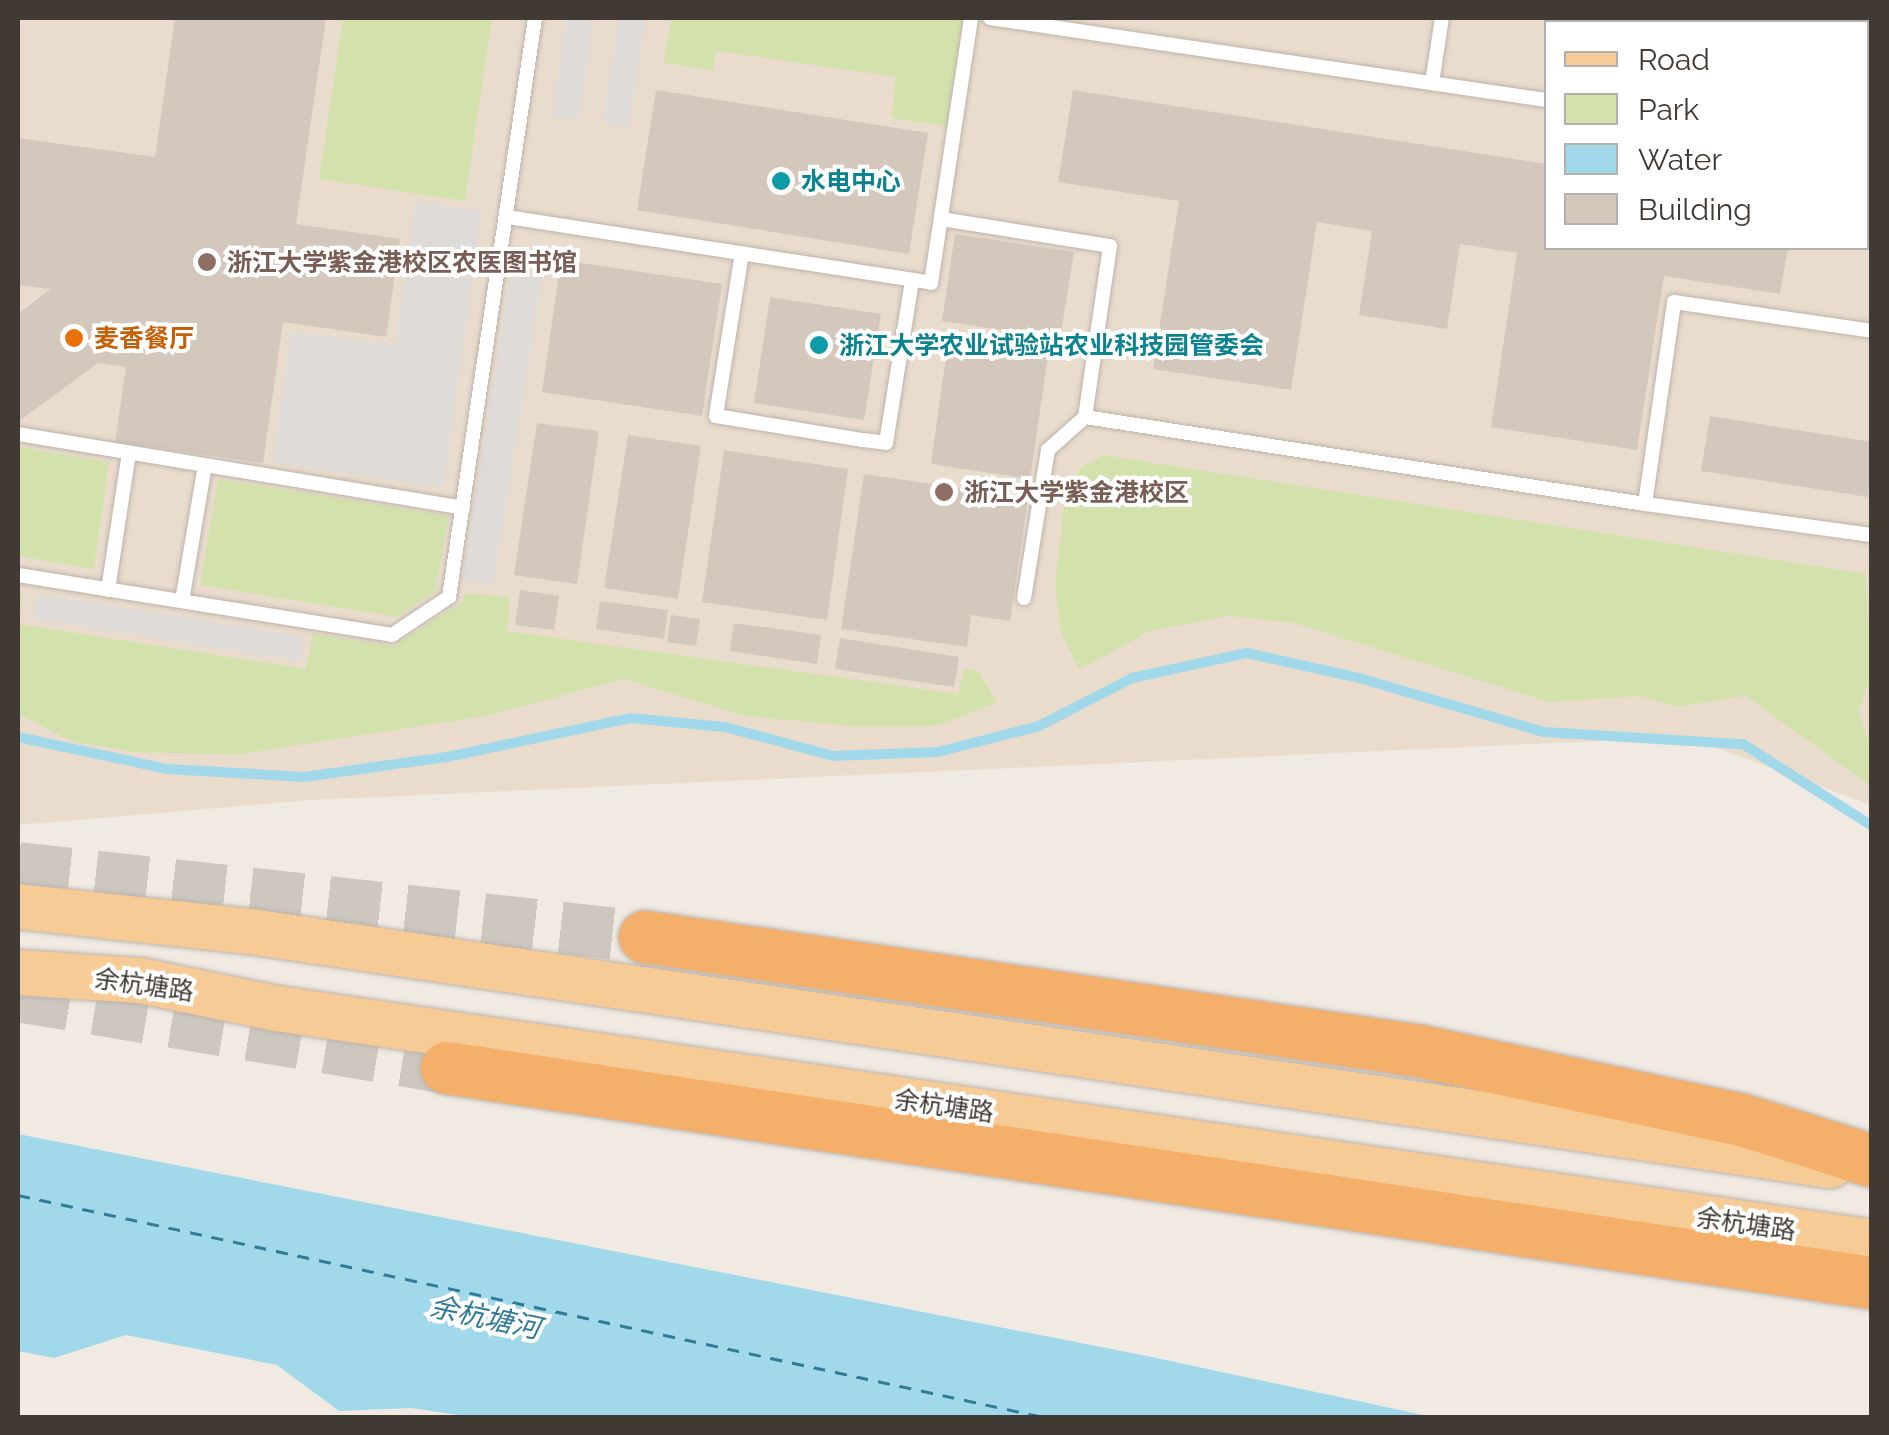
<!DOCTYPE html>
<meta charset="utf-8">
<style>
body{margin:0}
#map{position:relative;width:1889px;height:1435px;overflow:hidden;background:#f0eae3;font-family:Raleway,"Noto Sans SC",sans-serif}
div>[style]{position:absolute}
.education>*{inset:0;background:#e9dccd}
.green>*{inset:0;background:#d3e2ad}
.parking>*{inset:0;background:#dedbd8}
.water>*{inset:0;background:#a2d9ea}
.stream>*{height:10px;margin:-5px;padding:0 5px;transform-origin:5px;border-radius:5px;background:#a2d9ea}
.ferry>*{height:2.5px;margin-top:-1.25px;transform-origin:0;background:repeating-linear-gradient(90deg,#317c96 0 12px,transparent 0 22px)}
.building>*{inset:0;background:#d4c7bc}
.highway-tunnel>*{height:52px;margin-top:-26px;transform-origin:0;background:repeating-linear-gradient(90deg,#cdc7c0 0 52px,transparent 0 78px)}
.roads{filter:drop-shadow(0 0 2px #beb3a9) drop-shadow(0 0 2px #beb3a9)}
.lane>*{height:14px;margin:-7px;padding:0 7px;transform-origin:7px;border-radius:7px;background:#fff}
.street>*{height:28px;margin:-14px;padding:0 14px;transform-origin:14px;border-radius:14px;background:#fff}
.primary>*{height:45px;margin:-22.5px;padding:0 22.5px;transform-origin:22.5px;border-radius:22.5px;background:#f7cb95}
.highway>*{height:52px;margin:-26px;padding:0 26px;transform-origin:26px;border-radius:26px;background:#f4af6a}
.dots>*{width:28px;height:28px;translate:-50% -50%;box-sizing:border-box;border:5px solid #fff;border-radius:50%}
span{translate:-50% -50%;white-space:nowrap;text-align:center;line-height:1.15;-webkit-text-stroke:8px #fff;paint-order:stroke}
.culture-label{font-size:25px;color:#0d838f;font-weight:700}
.left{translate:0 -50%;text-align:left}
.education-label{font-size:25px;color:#785e54;font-weight:700}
.food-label{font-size:25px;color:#c56008;font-weight:700}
.street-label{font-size:25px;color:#413a34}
.water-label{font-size:28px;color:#317c96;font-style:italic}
.frame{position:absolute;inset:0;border:20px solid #413a34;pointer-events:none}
.legend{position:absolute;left:1544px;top:20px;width:325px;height:230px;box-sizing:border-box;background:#fff;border:2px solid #b3b0ae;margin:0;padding:12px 18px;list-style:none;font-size:30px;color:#413a34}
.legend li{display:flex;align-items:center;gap:20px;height:50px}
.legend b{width:50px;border:2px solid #b3b0ae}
</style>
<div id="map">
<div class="education">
<i style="clip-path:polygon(evenodd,18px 18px,1871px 18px,1871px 805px,1687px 737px,311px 800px,18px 825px,18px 18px,1546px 22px,1866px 22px,1866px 248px,1546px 248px,1546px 22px)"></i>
</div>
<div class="green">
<i style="clip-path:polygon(343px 18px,492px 18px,465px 201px,319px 179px)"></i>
<i style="clip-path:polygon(671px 18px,963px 18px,947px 126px,891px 118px,896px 77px,717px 51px,713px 70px,664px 63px)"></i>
<i style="clip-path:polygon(18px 447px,109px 462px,94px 569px,18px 556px)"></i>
<i style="clip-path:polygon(1103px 455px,1866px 574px,1871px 676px,1858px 713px,1871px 747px,1871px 786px,1746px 696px,1676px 707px,1641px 696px,1549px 702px,1294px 623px,1228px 616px,1150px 631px,1079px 670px,1061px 633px,1055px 585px,1064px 504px,1079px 469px)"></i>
<i style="clip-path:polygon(218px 479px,449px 516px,435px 591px,397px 617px,200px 585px)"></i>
<i style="clip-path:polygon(18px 593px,23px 594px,19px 624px,306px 669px,313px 634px,393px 646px,462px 602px,465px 593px,510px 597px,507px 631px,958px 694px,964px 669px,978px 670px,997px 703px,936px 726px,861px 727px,745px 716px,624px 679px,485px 716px,234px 755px,136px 752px,73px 742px,18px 714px)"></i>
</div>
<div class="parking">
<i style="clip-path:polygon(567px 18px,594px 18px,578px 120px,552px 116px)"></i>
<i style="clip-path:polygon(619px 18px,646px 18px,629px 127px,603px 123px)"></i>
<i style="clip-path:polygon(415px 202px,482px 211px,443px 487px,273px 463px,291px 331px,396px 345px)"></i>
<i style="clip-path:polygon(511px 273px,542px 278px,493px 585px,462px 580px)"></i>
<i style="clip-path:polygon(38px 594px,304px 637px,300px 661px,34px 618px)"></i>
</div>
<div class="water">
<i style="clip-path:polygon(18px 1134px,1147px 1356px,1433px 1417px,472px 1417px,411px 1408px,339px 1411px,277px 1365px,126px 1335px,54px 1358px,18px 1351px)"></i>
</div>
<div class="stream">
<i style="left:18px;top:737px;width:152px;rotate:12.1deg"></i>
<i style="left:167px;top:769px;width:137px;rotate:3.3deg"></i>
<i style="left:304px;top:777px;width:144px;rotate:-8deg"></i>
<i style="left:447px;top:757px;width:187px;rotate:-12deg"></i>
<i style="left:630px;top:718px;width:95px;rotate:5.4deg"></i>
<i style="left:725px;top:727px;width:112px;rotate:15deg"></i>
<i style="left:833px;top:756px;width:105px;rotate:-2.2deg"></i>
<i style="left:938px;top:752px;width:104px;rotate:-14.4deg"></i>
<i style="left:1039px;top:726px;width:105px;rotate:-27.3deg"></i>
<i style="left:1132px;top:678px;width:118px;rotate:-12.3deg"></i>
<i style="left:1247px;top:653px;width:115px;rotate:12.6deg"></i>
<i style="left:1359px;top:678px;width:193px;rotate:16.3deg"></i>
<i style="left:1544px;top:732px;width:199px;rotate:3.5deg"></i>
<i style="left:1743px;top:744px;width:153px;rotate:32.4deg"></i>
</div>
<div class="ferry">
<i style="left:18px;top:1195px;width:1054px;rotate:12.22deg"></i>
</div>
<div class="building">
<i style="clip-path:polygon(175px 18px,326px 18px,296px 224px,400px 239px,386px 337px,283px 322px,263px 463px,115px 442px,126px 367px,98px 363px,18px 422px,18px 314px,51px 289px,18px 285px,18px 138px,155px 157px)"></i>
<i style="clip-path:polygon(656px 90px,928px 133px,909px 254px,637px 210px)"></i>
<i style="clip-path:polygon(1073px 90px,1546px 164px,1546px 248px,1788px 248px,1780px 294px,1664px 276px,1637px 450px,1491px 427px,1517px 253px,1460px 244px,1447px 329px,1359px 315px,1372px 231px,1317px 222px,1291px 390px,1153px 369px,1179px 201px,1058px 182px)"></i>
<i style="clip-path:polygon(955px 234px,1074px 252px,1060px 339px,942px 321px)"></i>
<i style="clip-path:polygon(561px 260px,722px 284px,702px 416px,542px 392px)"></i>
<i style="clip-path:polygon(770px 297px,881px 314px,864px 420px,754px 403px)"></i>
<i style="clip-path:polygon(948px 342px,1048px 356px,1030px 479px,931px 464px)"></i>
<i style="clip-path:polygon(1710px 416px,1872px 442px,1868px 497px,1701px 471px)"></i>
<i style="clip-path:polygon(537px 423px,599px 431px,577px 584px,514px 575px)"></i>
<i style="clip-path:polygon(628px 435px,701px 446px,678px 599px,604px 588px)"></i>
<i style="clip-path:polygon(724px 450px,848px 469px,827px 620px,702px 602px)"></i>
<i style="clip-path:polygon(864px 474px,1028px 498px,1010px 621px,971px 615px,967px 647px,841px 629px)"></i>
<i style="clip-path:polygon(520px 590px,559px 596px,554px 630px,515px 625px)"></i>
<i style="clip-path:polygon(600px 601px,668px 610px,664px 639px,596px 629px)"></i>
<i style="clip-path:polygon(671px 615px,700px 619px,696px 646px,667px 642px)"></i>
<i style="clip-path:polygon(734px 623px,821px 635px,817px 664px,730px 651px)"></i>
<i style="clip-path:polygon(840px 638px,959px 657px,954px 687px,835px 669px)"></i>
</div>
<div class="highway-tunnel">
<i style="left:18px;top:868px;width:631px;rotate:6.28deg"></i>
<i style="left:18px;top:996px;width:435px;rotate:9.5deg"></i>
</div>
<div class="roads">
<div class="lane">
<i style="left:990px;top:18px;width:562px;rotate:8.39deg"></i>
<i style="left:1432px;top:83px;width:66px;rotate:-81.3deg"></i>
<i style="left:1866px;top:148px;width:6px;rotate:9deg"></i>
<i style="left:507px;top:217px;width:429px;rotate:8.8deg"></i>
<i style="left:931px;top:283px;width:268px;rotate:-81.4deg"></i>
<i style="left:941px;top:219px;width:171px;rotate:9.1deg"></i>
<i style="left:1110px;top:246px;width:173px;rotate:98.3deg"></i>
<i style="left:1085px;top:417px;width:50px;rotate:138.3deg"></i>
<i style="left:1048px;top:450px;width:150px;rotate:99.2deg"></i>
<i style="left:742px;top:253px;width:165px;rotate:99.1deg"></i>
<i style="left:716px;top:416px;width:149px;rotate:9.3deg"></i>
<i style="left:863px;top:440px;width:23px;rotate:7deg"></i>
<i style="left:886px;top:443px;width:165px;rotate:-80.9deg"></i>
<i style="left:1085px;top:417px;width:567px;rotate:8.83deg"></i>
<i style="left:1645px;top:504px;width:204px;rotate:-81.8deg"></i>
<i style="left:1674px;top:302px;width:200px;rotate:8.3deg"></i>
<i style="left:18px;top:434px;width:451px;rotate:9.4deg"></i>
<i style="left:1645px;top:504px;width:229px;rotate:7.8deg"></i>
<i style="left:18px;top:575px;width:379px;rotate:9.1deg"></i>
<i style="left:392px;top:635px;width:69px;rotate:-33.7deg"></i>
<i style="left:449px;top:597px;width:585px;rotate:-81.55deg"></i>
<i style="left:108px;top:590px;width:139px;rotate:-81.3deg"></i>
<i style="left:182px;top:601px;width:138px;rotate:-80.4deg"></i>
</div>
<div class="street">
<i style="left:1646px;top:18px;width:32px;rotate:7deg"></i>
<i style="left:1866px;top:53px;width:6px;rotate:9deg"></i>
</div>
<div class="primary">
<i style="left:18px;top:906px;width:240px;rotate:6.2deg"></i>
<i style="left:257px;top:932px;width:1590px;rotate:8.43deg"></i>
<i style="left:18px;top:972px;width:122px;rotate:3.8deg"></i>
<i style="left:140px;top:980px;width:139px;rotate:11.6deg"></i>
<i style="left:276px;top:1008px;width:1613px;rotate:8.34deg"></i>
</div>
<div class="highway">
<i style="left:645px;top:937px;width:782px;rotate:8.38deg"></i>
<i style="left:1419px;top:1051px;width:330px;rotate:12.1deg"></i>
<i style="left:1742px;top:1120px;width:136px;rotate:17.5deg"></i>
<i style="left:447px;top:1068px;width:1441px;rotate:8.58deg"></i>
</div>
</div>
<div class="dots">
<i style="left:781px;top:181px;background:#0f9aa8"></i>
<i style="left:207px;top:262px;background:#8d6e63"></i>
<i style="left:74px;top:338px;background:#e8710a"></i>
<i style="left:819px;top:345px;background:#0f9aa8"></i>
<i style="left:944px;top:492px;background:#8d6e63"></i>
</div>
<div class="culture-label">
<span class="left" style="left:801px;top:181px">水电中心</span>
<span class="left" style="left:839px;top:345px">浙江大学农业试验站农业科技园管委会</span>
</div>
<div class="education-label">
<span class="left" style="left:227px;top:262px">浙江大学紫金港校区农医图书馆</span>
<span class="left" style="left:964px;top:492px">浙江大学紫金港校区</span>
</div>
<div class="food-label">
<span class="left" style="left:94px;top:338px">麦香餐厅</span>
</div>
<div class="street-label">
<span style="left:144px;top:985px;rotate:8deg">余杭塘路</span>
<span style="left:944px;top:1106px;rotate:8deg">余杭塘路</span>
<span style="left:1746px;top:1224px;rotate:8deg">余杭塘路</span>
</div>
<div class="water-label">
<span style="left:485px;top:1318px;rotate:12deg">余杭塘河</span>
</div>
<div class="frame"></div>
<ul class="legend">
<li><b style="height:12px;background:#f7cb95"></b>Road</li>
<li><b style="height:28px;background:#d3e2ad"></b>Park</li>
<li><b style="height:28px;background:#a2d9ea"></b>Water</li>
<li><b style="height:28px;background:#d4c7bc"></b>Building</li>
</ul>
</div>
